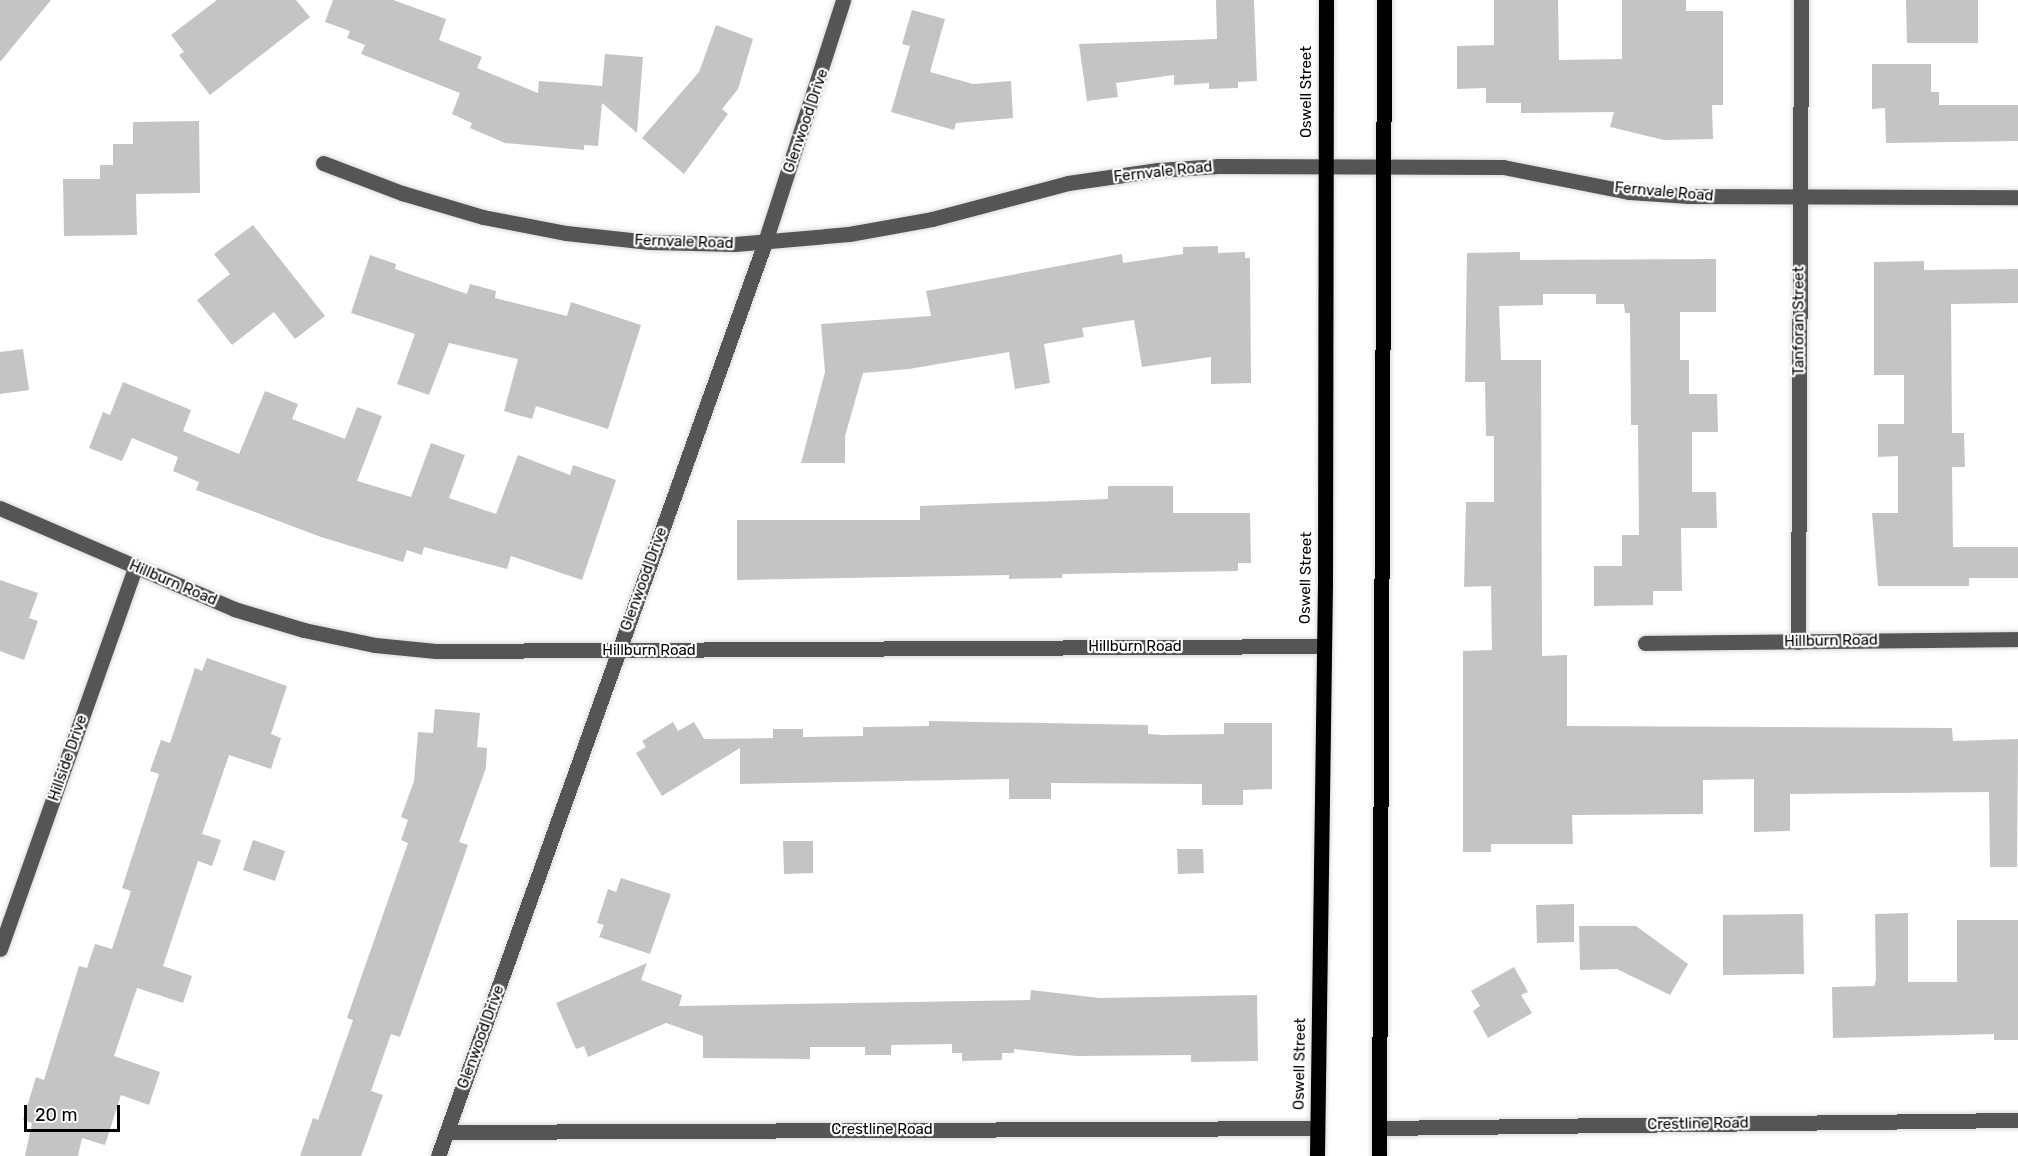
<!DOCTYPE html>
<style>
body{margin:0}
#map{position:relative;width:2018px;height:1156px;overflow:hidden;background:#fff;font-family:Rubik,sans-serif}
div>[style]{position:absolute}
.building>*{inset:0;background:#c4c4c4}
.roads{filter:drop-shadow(0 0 2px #dbdbdb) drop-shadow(0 0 2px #dbdbdb)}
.minor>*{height:15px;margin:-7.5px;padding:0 7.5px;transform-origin:7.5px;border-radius:7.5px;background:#555}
.major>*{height:15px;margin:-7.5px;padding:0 7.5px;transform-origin:7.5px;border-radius:7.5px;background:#000}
span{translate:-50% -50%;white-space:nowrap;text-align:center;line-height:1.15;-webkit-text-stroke:4.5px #fff;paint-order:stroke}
.street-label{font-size:15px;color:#000}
.scale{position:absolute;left:24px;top:1105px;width:96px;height:27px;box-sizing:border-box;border:3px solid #000;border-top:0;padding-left:8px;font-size:18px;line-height:21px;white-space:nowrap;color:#000;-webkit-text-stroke:4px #fff;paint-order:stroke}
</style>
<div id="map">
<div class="building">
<i style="clip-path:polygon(0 0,51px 0,0 62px)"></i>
<i style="clip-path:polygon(217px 0,296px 0,310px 17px,210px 95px,179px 55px,184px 52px,171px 35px)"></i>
<i style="clip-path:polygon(333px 0,393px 0,446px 19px,439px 40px,482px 57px,477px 68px,538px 93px,539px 81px,602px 86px,605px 54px,643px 57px,637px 133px,602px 103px,598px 146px,584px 145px,584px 150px,505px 143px,470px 128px,472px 123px,452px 114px,460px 93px,361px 54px,365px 45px,347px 38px,350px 31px,325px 22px)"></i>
<i style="clip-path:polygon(1216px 0,1254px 0,1257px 81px,1238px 82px,1238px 88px,1209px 89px,1209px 83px,1174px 85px,1174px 75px,1116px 83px,1118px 97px,1087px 101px,1079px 44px,1217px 39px)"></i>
<i style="clip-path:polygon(1494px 0,1558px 0,1559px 60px,1622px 59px,1622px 0,1686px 0,1686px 11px,1723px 11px,1723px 105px,1712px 105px,1713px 139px,1664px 140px,1610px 127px,1614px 112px,1521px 113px,1521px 103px,1486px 103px,1486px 88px,1457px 89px,1457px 46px,1494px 45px)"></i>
<i style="clip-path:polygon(1906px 0,1978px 0,1978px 43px,1907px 43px)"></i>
<i style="clip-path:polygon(912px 10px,945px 19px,930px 72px,973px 84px,1011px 81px,1013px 118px,956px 123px,954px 130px,891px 112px,910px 46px,902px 44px)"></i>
<i style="clip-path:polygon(716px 25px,753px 39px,738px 89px,722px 109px,728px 114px,684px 174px,642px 138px,699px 72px)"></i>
<i style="clip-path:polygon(1872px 64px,1931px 64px,1931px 92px,1939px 92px,1939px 105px,2018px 105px,2018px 141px,1886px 143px,1885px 108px,1872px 109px)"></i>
<i style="clip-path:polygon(199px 121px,200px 193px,136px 194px,137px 235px,64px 236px,63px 179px,100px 179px,100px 165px,113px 165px,113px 144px,133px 144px,133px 122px)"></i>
<i style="clip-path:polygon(253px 225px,325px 316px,295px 339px,274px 312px,232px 345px,197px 300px,230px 274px,214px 254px)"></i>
<i style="clip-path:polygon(1218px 246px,1218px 253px,1245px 252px,1245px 258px,1250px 258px,1251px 383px,1211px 384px,1211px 357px,1142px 367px,1134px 320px,1082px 328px,1084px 337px,1044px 344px,1050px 383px,1015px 389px,1009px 352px,909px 369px,863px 373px,845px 436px,845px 463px,801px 463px,825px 372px,821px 324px,931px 316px,926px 291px,1122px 254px,1123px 263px,1183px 254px,1183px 247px)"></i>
<i style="clip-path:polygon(1520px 252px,1520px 260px,1716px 259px,1716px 312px,1680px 312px,1680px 360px,1689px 360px,1689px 394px,1717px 394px,1718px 432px,1692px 432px,1692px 492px,1716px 492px,1717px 528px,1681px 528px,1682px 591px,1653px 591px,1653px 605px,1594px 606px,1594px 566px,1622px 566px,1622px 535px,1639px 535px,1638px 425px,1631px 425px,1630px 313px,1625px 313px,1624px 304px,1596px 304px,1596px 294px,1543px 294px,1543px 305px,1499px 306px,1501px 360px,1541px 360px,1542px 656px,1567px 655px,1567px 726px,1952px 728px,1953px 741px,2018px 739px,2017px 867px,1990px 867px,1989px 792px,1790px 794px,1790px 831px,1754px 832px,1754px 779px,1703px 780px,1703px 814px,1572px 815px,1573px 844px,1491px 844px,1491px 852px,1463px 852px,1463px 651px,1492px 650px,1491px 586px,1464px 587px,1466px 502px,1494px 502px,1494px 436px,1486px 436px,1485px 382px,1465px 382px,1467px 253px)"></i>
<i style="clip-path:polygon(370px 255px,396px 264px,395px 269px,467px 294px,470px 284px,496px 291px,495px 298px,567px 316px,571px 302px,641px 325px,608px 429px,536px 406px,532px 419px,504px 411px,518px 359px,449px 343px,429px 395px,397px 384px,415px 334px,351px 313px)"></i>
<i style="clip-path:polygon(1924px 261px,1924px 270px,2018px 269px,2018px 303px,1951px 304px,1952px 433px,1964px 433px,1965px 467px,1952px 467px,1953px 547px,2018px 547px,2018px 578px,1969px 578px,1969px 586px,1878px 586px,1872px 513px,1898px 513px,1898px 456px,1878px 457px,1878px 424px,1904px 424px,1904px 375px,1874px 375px,1874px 262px)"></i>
<i style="clip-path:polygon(23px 349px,29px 390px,0 394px,0 352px)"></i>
<i style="clip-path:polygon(123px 382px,191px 410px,183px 431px,239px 454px,265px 391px,298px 404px,292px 419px,345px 439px,357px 407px,382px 416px,357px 481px,411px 497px,431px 443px,465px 455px,449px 498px,496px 514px,518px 455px,570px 475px,573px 465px,616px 480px,582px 580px,511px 556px,507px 569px,424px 547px,422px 555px,407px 550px,403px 562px,321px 537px,196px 490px,199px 482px,173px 471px,178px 457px,132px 438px,122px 461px,89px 448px,103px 412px,110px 415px)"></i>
<i style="clip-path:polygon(1108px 486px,1173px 486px,1173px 513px,1250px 513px,1251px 563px,1238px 563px,1238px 571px,1062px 574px,1062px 578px,1009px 579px,1009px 575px,737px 580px,737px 520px,920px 520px,920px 506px,1108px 499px)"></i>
<i style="clip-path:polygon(0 580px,38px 593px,29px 618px,38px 621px,24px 660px,0 651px)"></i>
<i style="clip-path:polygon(207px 658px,287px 686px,271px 734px,281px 738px,271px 769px,229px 755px,202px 834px,221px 840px,212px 866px,198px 861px,163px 966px,192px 976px,183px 1003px,137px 988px,114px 1056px,160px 1072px,149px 1105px,121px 1095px,105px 1145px,82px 1138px,78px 1156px,25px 1156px,32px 1123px,23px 1120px,36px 1077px,44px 1080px,79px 966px,87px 968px,95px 944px,112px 949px,131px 891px,122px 888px,159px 774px,150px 771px,161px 740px,170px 743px,195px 668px,202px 671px)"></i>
<i style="clip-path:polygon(435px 709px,480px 713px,477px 747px,487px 748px,486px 768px,459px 842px,468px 845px,400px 1037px,391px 1034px,371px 1091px,383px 1095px,361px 1156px,300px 1156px,313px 1118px,318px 1120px,353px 1020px,347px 1018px,408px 843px,401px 840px,408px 820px,401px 817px,414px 781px,418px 732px,433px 733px)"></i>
<i style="clip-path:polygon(929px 721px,1148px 725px,1148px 734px,1163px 735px,1224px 734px,1224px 723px,1272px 723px,1272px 789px,1243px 790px,1243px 805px,1202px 805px,1202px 784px,1051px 783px,1051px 799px,1009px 799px,1009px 779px,740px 784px,740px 748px,662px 796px,636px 753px,646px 747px,642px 741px,673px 722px,678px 731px,694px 722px,704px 739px,773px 738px,773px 729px,803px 729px,803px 737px,863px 736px,863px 727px,929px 726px)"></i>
<i style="clip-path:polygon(253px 840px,285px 851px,275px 881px,243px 870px)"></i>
<i style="clip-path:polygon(783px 841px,813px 841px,813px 873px,784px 874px)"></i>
<i style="clip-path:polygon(1177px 849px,1203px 849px,1204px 873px,1178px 874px)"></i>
<i style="clip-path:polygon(621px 878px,671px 894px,650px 954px,599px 937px,604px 925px,597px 923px,608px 889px,616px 892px)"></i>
<i style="clip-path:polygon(1574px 904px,1574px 942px,1537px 943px,1536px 905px)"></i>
<i style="clip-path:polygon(1908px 913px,1908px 982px,1957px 982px,1957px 920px,2018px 920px,2018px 1040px,1994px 1040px,1994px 1034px,1833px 1038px,1832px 987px,1874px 986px,1876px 980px,1875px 914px)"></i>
<i style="clip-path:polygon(1803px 914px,1804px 974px,1723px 975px,1723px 915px)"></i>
<i style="clip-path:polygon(1579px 926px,1636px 926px,1688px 964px,1670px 995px,1617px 969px,1580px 970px)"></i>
<i style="clip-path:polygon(647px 963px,641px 980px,682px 995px,679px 1006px,1030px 1000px,1031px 990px,1100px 998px,1257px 995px,1258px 1061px,1191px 1062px,1191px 1055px,1076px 1056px,1014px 1049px,1014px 1053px,1002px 1053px,1002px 1060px,962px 1061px,962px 1053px,952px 1053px,952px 1044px,891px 1045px,891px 1055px,865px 1055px,865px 1047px,810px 1047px,810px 1059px,703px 1058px,703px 1036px,666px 1023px,588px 1057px,584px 1046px,576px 1049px,556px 1003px)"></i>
<i style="clip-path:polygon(1514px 967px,1528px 992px,1521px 995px,1532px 1013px,1488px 1038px,1473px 1011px,1480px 1006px,1471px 991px)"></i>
</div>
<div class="roads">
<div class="minor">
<i style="left:323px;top:163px;width:85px;rotate:20.8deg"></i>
<i style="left:402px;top:193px;width:84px;rotate:16.5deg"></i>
<i style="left:483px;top:217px;width:85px;rotate:10.9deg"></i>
<i style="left:566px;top:233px;width:84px;rotate:6.1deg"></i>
<i style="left:650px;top:242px;width:85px;rotate:1.3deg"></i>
<i style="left:735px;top:244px;width:114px;rotate:-5deg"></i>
<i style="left:849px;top:234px;width:84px;rotate:-10.2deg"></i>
<i style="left:932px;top:219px;width:141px;rotate:-14.8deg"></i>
<i style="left:1068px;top:183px;width:91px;rotate:-8.2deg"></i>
<i style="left:1158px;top:170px;width:61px;rotate:-3.8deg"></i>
<i style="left:1219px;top:166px;width:284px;rotate:0.2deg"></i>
<i style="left:1503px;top:167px;width:128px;rotate:11.2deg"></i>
<i style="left:1629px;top:192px;width:60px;rotate:3.8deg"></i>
<i style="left:1689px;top:196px;width:329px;rotate:0.2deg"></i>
<i style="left:0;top:508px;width:255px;rotate:23.3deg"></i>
<i style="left:234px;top:609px;width:73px;rotate:16.7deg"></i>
<i style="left:304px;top:630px;width:73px;rotate:11.9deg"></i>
<i style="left:375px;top:645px;width:61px;rotate:5.6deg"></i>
<i style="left:436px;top:651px;width:887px;rotate:-0.32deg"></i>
<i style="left:1798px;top:642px;width:642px;rotate:-89.73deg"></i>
<i style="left:1645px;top:643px;width:373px;rotate:-0.6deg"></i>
<i style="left:0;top:949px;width:405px;rotate:-70.5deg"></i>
<i style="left:1379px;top:1128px;width:639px;rotate:-0.72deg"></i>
<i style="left:447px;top:1132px;width:870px;rotate:-0.26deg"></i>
<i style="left:438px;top:1156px;width:971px;rotate:-70.31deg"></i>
<i style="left:765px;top:242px;width:254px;rotate:-72.1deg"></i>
</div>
<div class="major">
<i style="left:1317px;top:1156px;width:575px;rotate:-89.2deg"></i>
<i style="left:1325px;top:581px;width:581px;rotate:-89.9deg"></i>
<i style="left:1379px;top:1156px;width:1156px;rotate:-89.75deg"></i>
</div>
</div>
<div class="street-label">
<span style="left:1307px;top:92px;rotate:-90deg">Oswell Street</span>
<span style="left:806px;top:121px;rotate:-71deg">Glenwood Drive</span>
<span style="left:1163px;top:172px;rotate:-6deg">Fernvale Road</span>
<span style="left:1664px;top:192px;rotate:5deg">Fernvale Road</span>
<span style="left:684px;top:242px;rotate:2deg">Fernvale Road</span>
<span style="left:1799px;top:321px;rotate:-90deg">Tanforan Street</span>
<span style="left:1306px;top:578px;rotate:-89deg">Oswell Street</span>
<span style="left:644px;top:579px;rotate:-70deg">Glenwood Drive</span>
<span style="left:173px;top:583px;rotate:23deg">Hillburn Road</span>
<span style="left:1831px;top:641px;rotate:-1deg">Hillburn Road</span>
<span style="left:1135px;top:647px">Hillburn Road</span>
<span style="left:649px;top:651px">Hillburn Road</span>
<span style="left:68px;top:758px;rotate:-71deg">Hillside Drive</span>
<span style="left:481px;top:1037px;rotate:-70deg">Glenwood Drive</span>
<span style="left:1300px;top:1064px;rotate:-89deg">Oswell Street</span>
<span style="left:1698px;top:1124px;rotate:-1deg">Crestline Road</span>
<span style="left:882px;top:1130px">Crestline Road</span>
</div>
<div class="scale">20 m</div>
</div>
